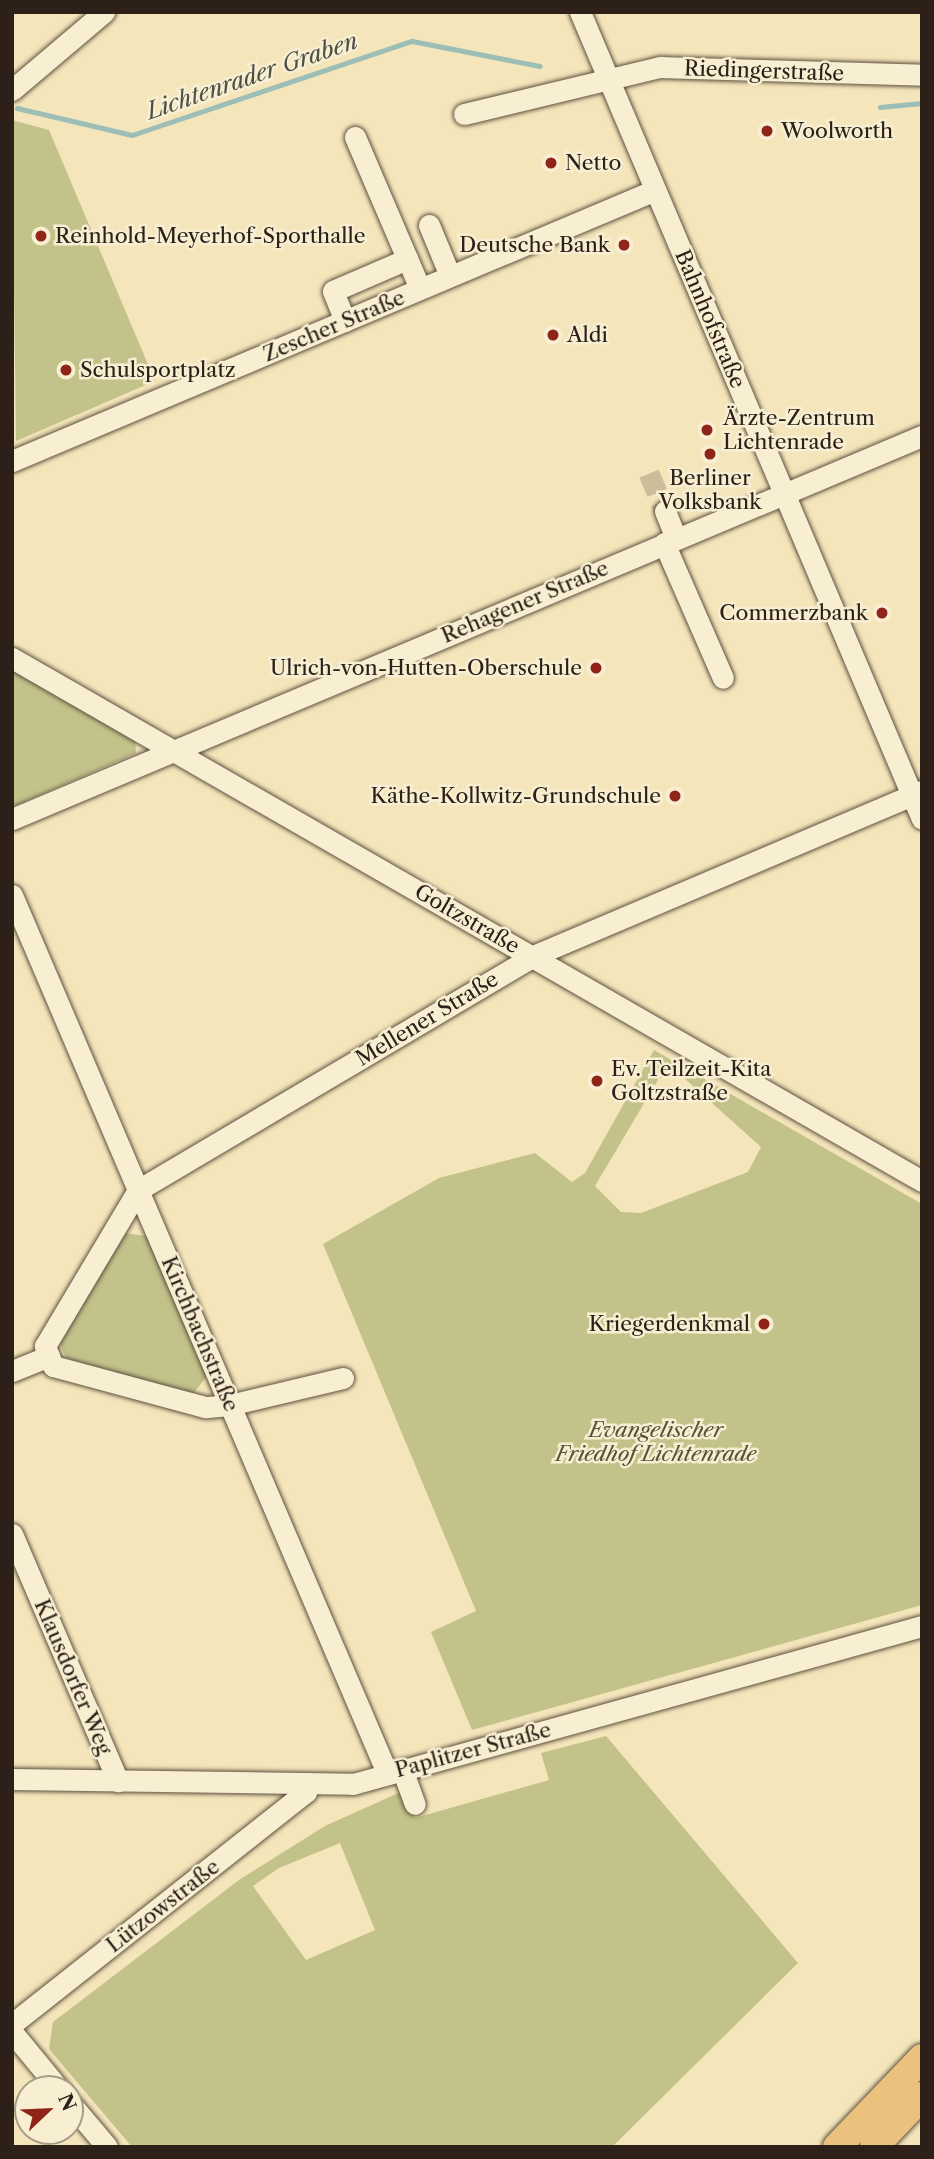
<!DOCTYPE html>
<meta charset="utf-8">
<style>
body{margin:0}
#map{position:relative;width:934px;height:2159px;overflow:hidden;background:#f4e5ba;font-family:"Libre Caslon Text",serif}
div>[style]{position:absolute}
.green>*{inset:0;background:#c3c28a}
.stream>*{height:5px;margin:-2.5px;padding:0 2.5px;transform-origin:2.5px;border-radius:2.5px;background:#9dbeb6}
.minor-tunnel>*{height:21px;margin-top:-10.5px;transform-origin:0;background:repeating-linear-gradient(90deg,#ccbe9a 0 21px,transparent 0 31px)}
.roads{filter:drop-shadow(0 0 2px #5e5140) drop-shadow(0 0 2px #5e5140)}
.minor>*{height:21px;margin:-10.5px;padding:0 10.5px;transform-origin:10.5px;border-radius:10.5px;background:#f8eed2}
.major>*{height:28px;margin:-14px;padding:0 14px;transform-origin:14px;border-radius:14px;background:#eac27d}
.dots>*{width:19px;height:19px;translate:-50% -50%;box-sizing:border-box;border:4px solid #f8eed2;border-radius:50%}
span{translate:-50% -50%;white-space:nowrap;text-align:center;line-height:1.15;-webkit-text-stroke:5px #f8eed2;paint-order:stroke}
.street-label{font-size:21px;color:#2c2018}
.poi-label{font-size:21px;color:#2c2018}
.left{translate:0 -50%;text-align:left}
.right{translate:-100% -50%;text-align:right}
.park-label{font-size:21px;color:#59513a;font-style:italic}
.water-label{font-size:23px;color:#4e4f47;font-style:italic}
.frame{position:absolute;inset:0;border:14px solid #2c2018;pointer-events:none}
.north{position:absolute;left:14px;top:2075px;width:70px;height:70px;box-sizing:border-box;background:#f8eed2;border:2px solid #a69c88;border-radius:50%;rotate:67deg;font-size:19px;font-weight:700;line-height:28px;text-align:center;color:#2c2018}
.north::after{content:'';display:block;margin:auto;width:24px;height:32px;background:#8f2418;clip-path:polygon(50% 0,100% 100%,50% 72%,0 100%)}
</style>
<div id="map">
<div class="green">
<i style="clip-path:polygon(12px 120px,49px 130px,155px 381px,16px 441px)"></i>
<i style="clip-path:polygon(12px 669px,135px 740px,136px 753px,12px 807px)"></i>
<i style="clip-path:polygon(evenodd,654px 1050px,922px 1204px,922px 1605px,472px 1730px,431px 1632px,476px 1611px,323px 1244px,439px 1178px,535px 1153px,572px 1182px,585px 1173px,654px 1050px,659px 1078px,684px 1078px,761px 1147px,748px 1172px,641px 1213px,621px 1212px,595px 1186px,659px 1078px)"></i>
<i style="clip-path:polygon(123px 1233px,147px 1236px,207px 1376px,193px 1394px,66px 1358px,59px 1341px)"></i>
<i style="clip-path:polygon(evenodd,606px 1736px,798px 1963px,612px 2147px,132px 2147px,49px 2049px,53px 2022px,239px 1880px,325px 1826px,403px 1791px,415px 1818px,549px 1780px,541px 1753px,606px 1736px,340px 1843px,375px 1930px,306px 1960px,253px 1886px,279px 1868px,340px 1843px)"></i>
</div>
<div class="stream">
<i style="left:880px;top:107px;width:42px;rotate:-5.4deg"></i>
<i style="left:17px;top:108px;width:118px;rotate:13.2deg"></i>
<i style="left:132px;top:135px;width:295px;rotate:-18.6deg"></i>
<i style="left:412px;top:41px;width:130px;rotate:11.1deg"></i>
</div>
<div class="minor-tunnel">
<i style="left:649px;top:473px;width:41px;rotate:67.2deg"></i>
</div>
<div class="roads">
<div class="minor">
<i style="left:580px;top:12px;width:876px;rotate:67.03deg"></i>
<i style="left:12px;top:90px;width:121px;rotate:-40.3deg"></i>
<i style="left:464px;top:114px;width:202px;rotate:-13.5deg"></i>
<i style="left:660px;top:67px;width:262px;rotate:1.7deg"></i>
<i style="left:355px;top:137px;width:165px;rotate:66.8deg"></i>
<i style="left:429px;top:225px;width:55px;rotate:67.6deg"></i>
<i style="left:345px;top:321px;width:32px;rotate:-112deg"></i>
<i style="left:333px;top:291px;width:81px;rotate:-23.4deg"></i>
<i style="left:12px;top:461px;width:698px;rotate:-22.85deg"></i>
<i style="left:665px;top:511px;width:29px;rotate:68deg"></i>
<i style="left:664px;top:543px;width:147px;rotate:66.4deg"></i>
<i style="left:12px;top:658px;width:1050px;rotate:29.89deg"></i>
<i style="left:12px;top:819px;width:987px;rotate:-22.83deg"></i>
<i style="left:12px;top:895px;width:955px;rotate:66.87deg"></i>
<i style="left:12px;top:1371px;width:40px;rotate:-22deg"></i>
<i style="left:343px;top:1378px;width:116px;rotate:166.6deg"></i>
<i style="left:230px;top:1405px;width:25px;rotate:175deg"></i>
<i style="left:205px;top:1407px;width:157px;rotate:-164.9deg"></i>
<i style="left:53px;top:1366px;width:22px;rotate:-112deg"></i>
<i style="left:45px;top:1346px;width:182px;rotate:-59.2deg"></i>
<i style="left:138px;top:1190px;width:459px;rotate:-30.6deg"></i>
<i style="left:533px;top:956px;width:423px;rotate:-23deg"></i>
<i style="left:12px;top:1534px;width:269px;rotate:66.8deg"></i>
<i style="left:402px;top:1769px;width:37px;rotate:70deg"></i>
<i style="left:12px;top:1779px;width:341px;rotate:0.8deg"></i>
<i style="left:353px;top:1784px;width:591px;rotate:-15.52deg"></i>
<i style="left:12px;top:2024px;width:375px;rotate:-38.3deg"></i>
<i style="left:306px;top:1792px;width:9px;rotate:-90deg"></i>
<i style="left:12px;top:2032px;width:74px;rotate:50.5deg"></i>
<i style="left:70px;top:2103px;width:57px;rotate:49.9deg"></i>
</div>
<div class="major">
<i style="left:837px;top:2147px;width:123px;rotate:-46.3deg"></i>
<i style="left:874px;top:2147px;width:70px;rotate:-46.7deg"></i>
</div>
</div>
<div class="dots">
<i style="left:767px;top:131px;background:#8f2418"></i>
<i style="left:551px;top:163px;background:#8f2418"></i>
<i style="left:41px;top:236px;background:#8f2418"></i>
<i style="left:624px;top:245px;background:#8f2418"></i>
<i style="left:553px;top:335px;background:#8f2418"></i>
<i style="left:66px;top:370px;background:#8f2418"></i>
<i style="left:707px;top:430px;background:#8f2418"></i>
<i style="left:710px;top:454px;background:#8f2418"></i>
<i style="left:882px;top:613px;background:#8f2418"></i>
<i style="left:596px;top:668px;background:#8f2418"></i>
<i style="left:675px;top:796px;background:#8f2418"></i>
<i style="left:597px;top:1081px;background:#8f2418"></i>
<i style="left:764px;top:1324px;background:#8f2418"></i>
</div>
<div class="street-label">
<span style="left:764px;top:71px;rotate:2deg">Riedingerstraße</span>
<span style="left:710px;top:319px;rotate:67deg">Bahnhofstraße</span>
<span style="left:334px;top:326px;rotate:-23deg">Zescher Straße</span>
<span style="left:525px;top:602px;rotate:-23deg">Rehagener Straße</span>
<span style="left:467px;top:919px;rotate:30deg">Goltzstraße</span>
<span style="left:427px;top:1019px;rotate:-31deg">Mellener Straße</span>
<span style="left:200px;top:1334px;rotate:67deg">Kirchbachstraße</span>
<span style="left:73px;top:1677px;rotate:67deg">Klausdorfer Weg</span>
<span style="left:473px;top:1750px;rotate:-15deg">Paplitzer Straße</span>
<span style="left:163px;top:1906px;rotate:-38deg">Lützowstraße</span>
</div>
<div class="poi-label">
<span class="left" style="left:781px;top:131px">Woolworth</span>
<span class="left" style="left:565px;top:163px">Netto</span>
<span class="left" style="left:55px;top:236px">Reinhold-Meyerhof-Sporthalle</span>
<span class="right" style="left:610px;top:245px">Deutsche Bank</span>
<span class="left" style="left:567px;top:335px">Aldi</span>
<span class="left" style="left:80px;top:370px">Schulsportplatz</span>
<span class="left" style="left:723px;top:430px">Ärzte-Zentrum<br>Lichtenrade</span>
<span style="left:710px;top:490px">Berliner<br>Volksbank</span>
<span class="right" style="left:868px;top:613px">Commerzbank</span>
<span class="right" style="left:582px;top:668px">Ulrich-von-Hutten-Oberschule</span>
<span class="right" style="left:661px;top:796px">Käthe-Kollwitz-Grundschule</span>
<span class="left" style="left:611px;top:1081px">Ev. Teilzeit-Kita<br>Goltzstraße</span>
<span class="right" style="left:750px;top:1324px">Kriegerdenkmal</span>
</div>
<div class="park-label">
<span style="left:656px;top:1442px">Evangelischer<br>Friedhof Lichtenrade</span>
</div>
<div class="water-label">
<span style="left:252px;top:76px;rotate:-19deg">Lichtenrader Graben</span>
</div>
<div class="frame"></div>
<div class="north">N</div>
</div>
